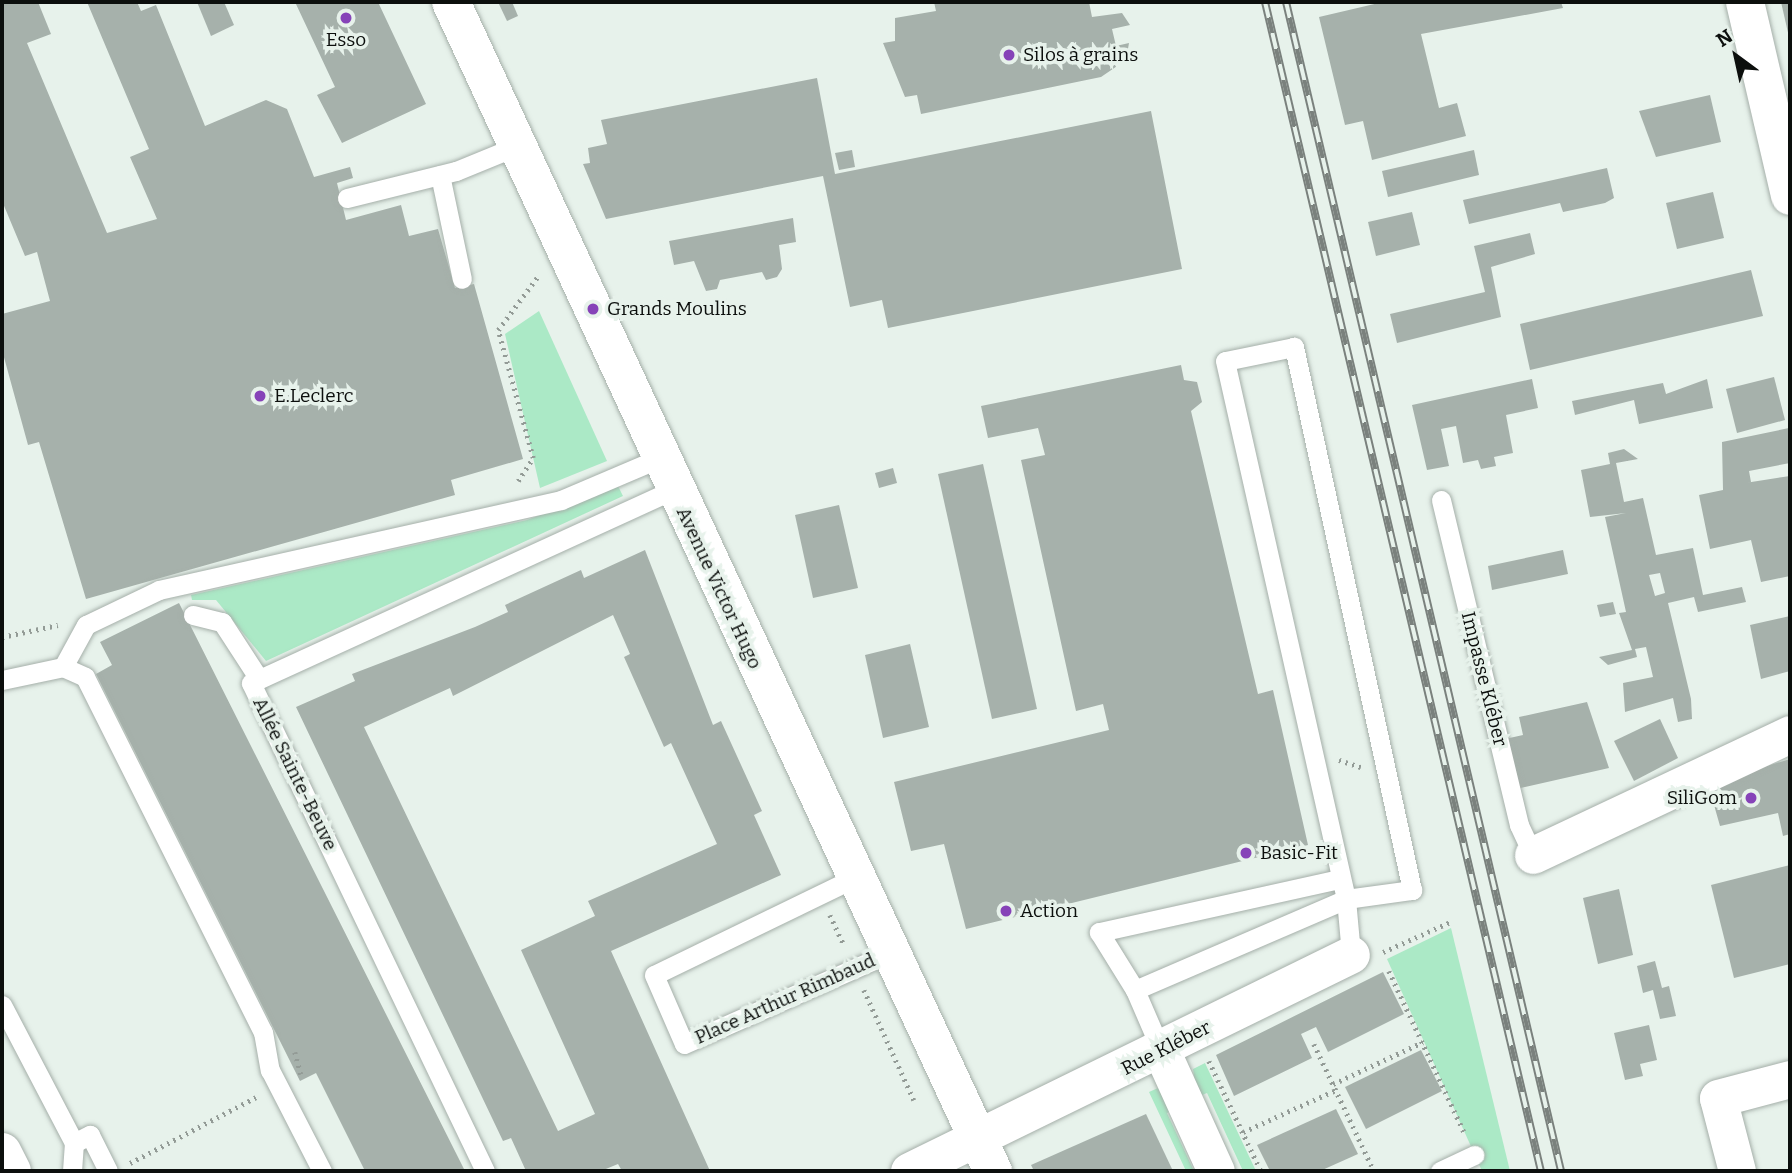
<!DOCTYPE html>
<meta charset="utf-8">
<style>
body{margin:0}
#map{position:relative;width:1792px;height:1173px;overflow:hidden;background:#e7f2eb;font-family:Bitter,serif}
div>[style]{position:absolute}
.green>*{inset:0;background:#abe9c6}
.building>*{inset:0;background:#a6b1ab}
.path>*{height:4.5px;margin-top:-2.25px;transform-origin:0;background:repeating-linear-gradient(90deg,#939b96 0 2px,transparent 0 7px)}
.roads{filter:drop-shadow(0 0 2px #a5afa9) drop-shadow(0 0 2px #a5afa9)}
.lane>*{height:19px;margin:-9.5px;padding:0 9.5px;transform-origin:9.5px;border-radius:9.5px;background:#fff}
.street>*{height:37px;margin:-18.5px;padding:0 18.5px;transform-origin:18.5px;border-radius:18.5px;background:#fff}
.secondary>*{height:38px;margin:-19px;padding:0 19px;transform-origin:19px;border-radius:19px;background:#fff}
.rail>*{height:8px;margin-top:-4px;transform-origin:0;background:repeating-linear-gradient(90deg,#e7f2eb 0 16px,#7a817d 0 32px);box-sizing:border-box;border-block:2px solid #7a817d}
.dots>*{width:19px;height:19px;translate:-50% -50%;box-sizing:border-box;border:4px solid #e7f2eb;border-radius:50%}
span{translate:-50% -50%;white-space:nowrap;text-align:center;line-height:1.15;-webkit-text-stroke:7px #e7f2eb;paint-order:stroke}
.poi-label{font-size:19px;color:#0c0f0d}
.left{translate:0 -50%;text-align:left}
.right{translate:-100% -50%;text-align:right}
.street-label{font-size:19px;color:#0c0f0d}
.frame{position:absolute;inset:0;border:4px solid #0c0f0d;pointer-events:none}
.north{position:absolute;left:1701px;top:21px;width:70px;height:70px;-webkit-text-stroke:5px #e7f2eb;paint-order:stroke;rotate:327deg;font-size:19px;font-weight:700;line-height:28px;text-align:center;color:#0c0f0d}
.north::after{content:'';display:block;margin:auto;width:24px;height:32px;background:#0c0f0d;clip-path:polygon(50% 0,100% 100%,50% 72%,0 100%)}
</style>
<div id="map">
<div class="green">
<i style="clip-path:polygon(539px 311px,607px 461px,540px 488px,505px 334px)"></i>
<i style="clip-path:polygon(618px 486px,623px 496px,266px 661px,216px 600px,192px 600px,191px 595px,527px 520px)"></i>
<i style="clip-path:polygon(1451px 928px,1510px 1171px,1482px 1171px,1387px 959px)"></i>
<i style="clip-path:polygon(1205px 1063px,1256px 1171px,1243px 1171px,1207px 1093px,1197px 1097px,1193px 1069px)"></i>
<i style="clip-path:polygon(1158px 1088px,1176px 1108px,1167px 1113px,1194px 1171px,1186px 1171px,1149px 1092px)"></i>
</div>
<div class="building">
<i style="clip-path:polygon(2px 2px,38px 2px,51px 34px,27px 43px,107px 233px,157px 219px,130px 157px,149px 149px,87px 2px,137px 2px,141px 11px,156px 5px,205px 126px,266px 100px,287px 109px,314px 177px,350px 167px,353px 178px,337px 183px,346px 220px,401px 205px,409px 236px,438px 229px,455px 288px,474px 284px,523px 459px,451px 480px,455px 495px,86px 599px,39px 442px,28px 445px,2px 350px,2px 314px,50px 301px,37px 252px,25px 256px,2px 201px)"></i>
<i style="clip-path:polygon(197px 2px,224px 2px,234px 25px,211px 36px)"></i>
<i style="clip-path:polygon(295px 2px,378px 2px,426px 104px,342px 143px,317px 95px,335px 87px)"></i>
<i style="clip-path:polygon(498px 2px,512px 2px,518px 16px,507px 21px)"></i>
<i style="clip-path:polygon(934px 2px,1089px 2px,1092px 17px,1122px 13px,1130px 25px,1112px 29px,1116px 46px,1129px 43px,1126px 60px,1101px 77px,921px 114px,917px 95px,905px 97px,883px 43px,895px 41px,895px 18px,936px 11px)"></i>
<i style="clip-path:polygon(1383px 2px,1561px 2px,1563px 8px,1421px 34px,1439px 108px,1457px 103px,1466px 136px,1372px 160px,1363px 121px,1345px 125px,1319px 17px)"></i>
<i style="clip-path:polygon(1781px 2px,1790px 2px,1790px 37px,1789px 37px)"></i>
<i style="clip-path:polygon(817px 78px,835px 174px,1151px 111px,1182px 269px,888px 328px,882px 300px,850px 307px,823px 176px,606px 219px,583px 164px,590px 163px,588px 148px,607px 144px,601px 120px)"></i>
<i style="clip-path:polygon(1710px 95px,1721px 142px,1656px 157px,1639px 111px)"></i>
<i style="clip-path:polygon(852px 150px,855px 167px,839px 170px,835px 153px)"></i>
<i style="clip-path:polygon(1474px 150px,1479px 175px,1388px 197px,1382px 171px)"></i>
<i style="clip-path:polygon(1607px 168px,1614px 198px,1605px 203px,1563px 212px,1560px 203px,1469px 224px,1463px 200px)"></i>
<i style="clip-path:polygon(1713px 192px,1724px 238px,1677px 249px,1666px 203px)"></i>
<i style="clip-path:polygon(1412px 212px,1420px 245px,1376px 256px,1368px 222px)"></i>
<i style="clip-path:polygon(793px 218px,796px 242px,779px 245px,782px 269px,777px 277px,766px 280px,762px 272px,720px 280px,717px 289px,706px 291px,694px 261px,674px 265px,669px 241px)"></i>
<i style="clip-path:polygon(1530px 233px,1535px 254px,1491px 267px,1501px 317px,1397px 343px,1390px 314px,1485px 292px,1474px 246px)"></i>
<i style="clip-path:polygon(1751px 270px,1763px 316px,1530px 370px,1520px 324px)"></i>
<i style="clip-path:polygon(1181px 365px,1184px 380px,1197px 382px,1202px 402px,1191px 411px,1258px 694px,1273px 690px,1308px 845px,966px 929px,944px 844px,911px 851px,894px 782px,1109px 730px,1103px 704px,1076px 711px,1021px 460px,1045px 455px,1038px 428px,988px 438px,981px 406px)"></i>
<i style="clip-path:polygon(1774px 377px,1785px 420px,1737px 433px,1726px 389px)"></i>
<i style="clip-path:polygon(1532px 379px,1538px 408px,1506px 415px,1513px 453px,1494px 457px,1496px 466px,1481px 469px,1478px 460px,1463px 463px,1456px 426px,1441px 429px,1449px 466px,1427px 470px,1412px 405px)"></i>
<i style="clip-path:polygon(1707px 379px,1713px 408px,1639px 424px,1634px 400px,1575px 415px,1572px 401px,1663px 383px,1666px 394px)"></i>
<i style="clip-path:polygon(1789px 428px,1790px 463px,1749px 471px,1751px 482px,1745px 483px,1790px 476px,1790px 576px,1761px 582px,1751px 540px,1710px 549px,1699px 495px,1723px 490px,1722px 442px)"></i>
<i style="clip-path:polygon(evenodd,1624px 449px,1638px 459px,1616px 463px,1624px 502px,1643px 498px,1656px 555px,1693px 548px,1703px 595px,1742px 587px,1746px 602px,1698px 612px,1694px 597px,1668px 603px,1691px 699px,1692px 719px,1678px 722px,1673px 698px,1625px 712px,1623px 683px,1653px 677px,1646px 647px,1635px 649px,1637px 657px,1608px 665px,1599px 657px,1632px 650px,1619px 613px,1626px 612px,1605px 517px,1626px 513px,1590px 517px,1581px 470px,1610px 464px,1608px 453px,1624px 449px,1660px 573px,1665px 593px,1655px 596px,1649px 575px,1660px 573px)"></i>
<i style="clip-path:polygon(983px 464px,1037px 709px,992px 719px,938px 474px)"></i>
<i style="clip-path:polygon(893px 468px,897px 483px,879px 488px,875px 473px)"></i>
<i style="clip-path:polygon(839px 505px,858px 588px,813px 598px,795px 515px)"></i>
<i style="clip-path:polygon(evenodd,645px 550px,713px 725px,721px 721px,762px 811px,754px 815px,781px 875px,611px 951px,710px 1171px,622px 1171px,618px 1164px,601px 1171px,526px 1171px,511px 1138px,503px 1141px,296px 707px,355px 681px,352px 674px,475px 627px,508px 612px,505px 605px,581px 570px,584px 578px,645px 550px,613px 615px,630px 654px,624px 657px,664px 747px,671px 743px,717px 844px,588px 901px,595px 916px,521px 950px,595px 1114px,558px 1131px,364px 727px,450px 688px,453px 696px,613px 615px)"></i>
<i style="clip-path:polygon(1563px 550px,1568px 574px,1492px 590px,1488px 566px)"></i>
<i style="clip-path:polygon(1613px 602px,1616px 614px,1600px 617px,1597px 605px)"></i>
<i style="clip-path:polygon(179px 603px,465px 1171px,365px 1171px,316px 1073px,300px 1081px,96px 674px,112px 665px,100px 642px)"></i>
<i style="clip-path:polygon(1790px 616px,1790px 671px,1761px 679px,1750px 625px)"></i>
<i style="clip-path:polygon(910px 644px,929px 727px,883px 738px,865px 655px)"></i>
<i style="clip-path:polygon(1587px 702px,1609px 768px,1516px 789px,1505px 739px,1523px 735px,1519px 717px)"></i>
<i style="clip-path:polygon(1660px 719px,1678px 758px,1634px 781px,1614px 741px)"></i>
<i style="clip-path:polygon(1790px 759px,1790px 834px,1783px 836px,1778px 813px,1720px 826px,1708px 784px)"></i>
<i style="clip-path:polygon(1790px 865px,1790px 964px,1734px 978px,1711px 885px)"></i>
<i style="clip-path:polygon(1619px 889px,1633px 955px,1598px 964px,1583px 898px)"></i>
<i style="clip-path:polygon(1655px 961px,1662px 988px,1669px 986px,1676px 1016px,1660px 1019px,1653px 990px,1643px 993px,1637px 966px)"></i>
<i style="clip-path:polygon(1383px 972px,1404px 1014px,1328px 1052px,1316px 1027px,1301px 1034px,1312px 1058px,1234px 1096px,1216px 1055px)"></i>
<i style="clip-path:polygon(1649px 1025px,1657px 1060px,1640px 1064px,1643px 1076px,1625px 1080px,1614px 1033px)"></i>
<i style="clip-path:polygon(1421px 1050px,1442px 1091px,1366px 1129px,1345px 1087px)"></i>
<i style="clip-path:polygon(1336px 1109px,1358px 1154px,1320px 1171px,1270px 1171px,1257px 1145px)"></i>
<i style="clip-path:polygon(1146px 1114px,1173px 1171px,1034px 1171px,1031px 1165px)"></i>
</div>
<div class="path">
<i style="left:518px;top:481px;width:27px;rotate:-57deg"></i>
<i style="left:533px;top:458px;width:133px;rotate:-105.3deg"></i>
<i style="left:498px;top:330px;width:69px;rotate:-53.3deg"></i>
<i style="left:2px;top:637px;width:57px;rotate:-12.1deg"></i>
<i style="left:1339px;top:760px;width:23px;rotate:18deg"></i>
<i style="left:830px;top:915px;width:33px;rotate:65deg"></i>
<i style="left:1383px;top:952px;width:73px;rotate:-24.1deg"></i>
<i style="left:1389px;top:971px;width:178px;rotate:65deg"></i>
<i style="left:864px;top:990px;width:121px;rotate:65.6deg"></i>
<i style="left:1314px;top:1044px;width:140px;rotate:64.7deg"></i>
<i style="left:295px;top:1052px;width:23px;rotate:75deg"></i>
<i style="left:1209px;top:1061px;width:122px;rotate:64.7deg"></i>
<i style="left:1333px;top:1084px;width:99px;rotate:-25deg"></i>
<i style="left:1243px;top:1132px;width:102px;rotate:-24.3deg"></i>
<i style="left:130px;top:1163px;width:142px;rotate:-27.6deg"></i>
</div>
<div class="roads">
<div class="lane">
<i style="left:440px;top:175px;width:106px;rotate:78.1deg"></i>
<i style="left:347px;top:198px;width:112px;rotate:-13.9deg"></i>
<i style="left:456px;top:171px;width:66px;rotate:-22.3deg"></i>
<i style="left:1441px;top:500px;width:334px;rotate:76.5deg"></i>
<i style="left:1519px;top:825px;width:33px;rotate:65deg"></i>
<i style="left:193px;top:615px;width:30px;rotate:14deg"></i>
<i style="left:222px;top:622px;width:68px;rotate:57deg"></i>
<i style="left:63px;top:667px;width:48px;rotate:-61.3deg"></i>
<i style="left:86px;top:625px;width:81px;rotate:-25.6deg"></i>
<i style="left:159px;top:590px;width:412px;rotate:-12.6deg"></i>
<i style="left:561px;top:500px;width:108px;rotate:-23deg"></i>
<i style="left:2px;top:680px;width:62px;rotate:-12deg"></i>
<i style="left:63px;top:667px;width:24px;rotate:24deg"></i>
<i style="left:85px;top:677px;width:397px;rotate:63.4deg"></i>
<i style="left:263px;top:1032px;width:39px;rotate:80deg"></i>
<i style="left:270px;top:1070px;width:114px;rotate:62.8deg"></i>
<i style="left:854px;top:878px;width:222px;rotate:154.1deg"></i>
<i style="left:654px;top:975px;width:75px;rotate:66.5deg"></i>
<i style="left:684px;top:1044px;width:224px;rotate:-23.9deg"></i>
<i style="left:1339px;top:879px;width:246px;rotate:167.5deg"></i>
<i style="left:1099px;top:932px;width:68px;rotate:58.2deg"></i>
<i style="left:1135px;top:990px;width:230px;rotate:-23.3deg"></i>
<i style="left:1346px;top:899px;width:67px;rotate:-7.8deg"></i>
<i style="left:1412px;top:890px;width:556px;rotate:-102.26deg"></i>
<i style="left:1294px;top:347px;width:70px;rotate:168.5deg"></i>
<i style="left:1225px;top:361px;width:551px;rotate:77.32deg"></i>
<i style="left:1346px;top:899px;width:55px;rotate:84.8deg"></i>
<i style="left:1135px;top:990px;width:65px;rotate:66.6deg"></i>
<i style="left:2px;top:1005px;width:156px;rotate:62.4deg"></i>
<i style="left:74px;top:1143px;width:18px;rotate:-27deg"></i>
<i style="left:90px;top:1135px;width:40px;rotate:63.4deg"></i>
<i style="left:72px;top:1171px;width:28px;rotate:-86deg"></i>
<i style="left:485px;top:1171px;width:541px;rotate:-115.62deg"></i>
<i style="left:251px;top:683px;width:464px;rotate:-24.6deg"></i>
<i style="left:1440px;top:1171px;width:38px;rotate:-25deg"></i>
</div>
<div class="street">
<i style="left:1533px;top:855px;width:284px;rotate:-25.2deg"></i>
<i style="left:1161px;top:1050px;width:133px;rotate:65.6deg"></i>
<i style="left:2px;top:1151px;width:22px;rotate:63deg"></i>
<i style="left:909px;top:1171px;width:492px;rotate:-26.1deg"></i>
<i style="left:1737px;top:1171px;width:75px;rotate:-104.6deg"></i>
<i style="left:1718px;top:1098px;width:74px;rotate:-14.8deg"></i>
</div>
<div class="secondary">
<i style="left:451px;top:2px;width:1289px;rotate:65.13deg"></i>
<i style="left:1745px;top:2px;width:199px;rotate:76.9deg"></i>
</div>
</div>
<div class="rail">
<i style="left:1265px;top:2px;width:1201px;rotate:76.72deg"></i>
<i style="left:1286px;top:2px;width:1201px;rotate:76.76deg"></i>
</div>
<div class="dots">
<i style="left:346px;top:18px;background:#8643b8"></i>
<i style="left:1009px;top:55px;background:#8643b8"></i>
<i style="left:593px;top:309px;background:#8643b8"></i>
<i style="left:260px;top:396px;background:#8643b8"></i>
<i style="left:1751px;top:798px;background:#8643b8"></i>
<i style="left:1246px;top:853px;background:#8643b8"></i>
<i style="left:1006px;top:911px;background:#8643b8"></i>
</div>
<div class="poi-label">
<span style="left:346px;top:40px">Esso</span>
<span class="left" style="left:1023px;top:55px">Silos à grains</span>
<span class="left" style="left:607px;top:309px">Grands Moulins</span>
<span class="left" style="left:274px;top:396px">E.Leclerc</span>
<span class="right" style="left:1737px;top:798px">SiliGom</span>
<span class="left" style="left:1260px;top:853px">Basic-Fit</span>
<span class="left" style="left:1020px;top:911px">Action</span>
</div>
<div class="street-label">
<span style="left:719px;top:588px;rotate:65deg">Avenue Victor Hugo</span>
<span style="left:1484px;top:679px;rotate:76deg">Impasse Kléber</span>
<span style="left:295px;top:774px;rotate:64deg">Allée Sainte-Beuve</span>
<span style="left:785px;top:999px;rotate:-24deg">Place Arthur Rimbaud</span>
<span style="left:1166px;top:1048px;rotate:-27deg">Rue Kléber</span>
</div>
<div class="frame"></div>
<div class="north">N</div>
</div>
